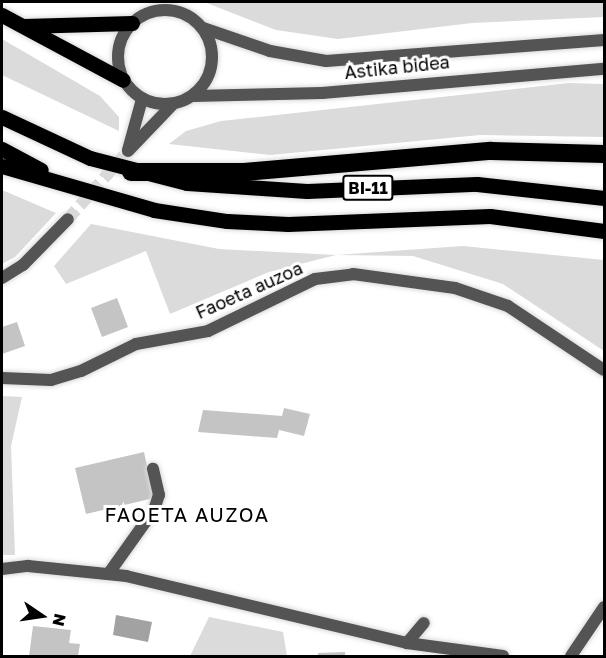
<!DOCTYPE html>
<style>
body{margin:0}
#map{position:relative;width:606px;height:658px;overflow:hidden;background:#fff;font-family:"Golos Text",sans-serif}
div>[style]{position:absolute}
.green>*{inset:0;background:#dbdbdb}
.water>*{inset:0;background:#a2a2a2}
.building>*{inset:0;background:#c4c4c4}
.minor-tunnel>*{height:12px;margin-top:-6px;transform-origin:0;background:repeating-linear-gradient(90deg,#d9d9d9 0 12px,transparent 0 18px)}
.roads{filter:drop-shadow(0 0 2px #dbdbdb) drop-shadow(0 0 2px #dbdbdb)}
.service>*{height:12px;margin:-6px;padding:0 6px;transform-origin:6px;border-radius:6px;background:#545454}
.minor>*{height:12px;margin:-6px;padding:0 6px;transform-origin:6px;border-radius:6px;background:#545454}
.minor>.ring{margin:-6px;padding:0;box-sizing:content-box;background:none;border:12px solid #545454;border-radius:50%}
.primary>*{height:15px;margin:-7.5px;padding:0 7.5px;transform-origin:7.5px;border-radius:7.5px;background:#000}
.motorway>*{height:18px;margin:-9px;padding:0 9px;transform-origin:9px;border-radius:9px;background:#000}
span{translate:-50% -50%;white-space:nowrap;text-align:center;line-height:1.15;-webkit-text-stroke:6px #fff;paint-order:stroke}
.shield-label span{padding:2px 4px;background:#fff;border:2px solid;border-radius:4px;-webkit-text-stroke-width:0}
.shield-label{font-size:16px;color:#000;font-weight:700}
.street-label{font-size:18px;color:#000}
.neighbourhood-label{font-size:20px;color:#000;letter-spacing:1.5px}
.frame{position:absolute;inset:0;border:3px solid #000;pointer-events:none}
.north{position:absolute;left:12px;top:586px;width:60px;height:60px;-webkit-text-stroke:4px #fff;paint-order:stroke;rotate:103deg;font-size:16px;font-weight:700;line-height:24px;text-align:center;color:#000}
.north::after{content:'';display:block;margin:auto;width:21px;height:27px;background:#000;clip-path:polygon(50% 0,100% 100%,50% 72%,0 100%)}
</style>
<div id="map">
<div class="green">
<i style="clip-path:polygon(204px 2px,604px 2px,604px 17px,472px 23px,338px 39px,276px 30px)"></i>
<i style="clip-path:polygon(2px 39px,100px 96px,119px 117px,119px 131px,2px 75px)"></i>
<i style="clip-path:polygon(569px 83px,604px 84px,604px 137px,480px 135px,270px 155px,169px 144px,186px 131px,221px 121px)"></i>
<i style="clip-path:polygon(2px 190px,56px 213px,15px 257px,2px 264px)"></i>
<i style="clip-path:polygon(91px 224px,219px 249px,336px 255px,463px 246px,604px 260px,604px 351px,503px 284px,413px 256px,336px 255px,269px 272px,170px 314px,146px 251px,66px 284px,54px 266px)"></i>
<i style="clip-path:polygon(2px 396px,22px 397px,11px 446px,15px 555px,2px 555px)"></i>
<i style="clip-path:polygon(209px 617px,283px 632px,287px 656px,190px 656px)"></i>
</div>
<div class="water">
<i style="clip-path:polygon(116px 615px,152px 622px,148px 642px,113px 635px)"></i>
</div>
<div class="building">
<i style="clip-path:polygon(117px 298px,128px 327px,102px 337px,91px 308px)"></i>
<i style="clip-path:polygon(17px 322px,25px 346px,2px 354px,2px 327px)"></i>
<i style="clip-path:polygon(284px 408px,310px 414px,304px 436px,279px 430px,277px 438px,198px 432px,203px 410px,282px 416px)"></i>
<i style="clip-path:polygon(144px 452px,154px 498px,86px 514px,75px 468px)"></i>
<i style="clip-path:polygon(33px 626px,71px 630px,69px 643px,80px 644px,78px 656px,29px 656px)"></i>
<i style="clip-path:polygon(345px 652px,345px 656px,318px 656px,318px 653px)"></i>
</div>
<div class="minor-tunnel">
<i style="left:68px;top:219px;width:91px;rotate:-48.6deg"></i>
</div>
<div class="roads">
<div class="service">
<i style="left:407px;top:643px;width:26px;rotate:-50deg"></i>
</div>
<div class="minor">
<i class="ring" style="left:118px;top:10px;width:82px;height:82px"></i>
<i style="left:203px;top:28px;width:71px;rotate:18.9deg"></i>
<i style="left:270px;top:51px;width:57px;rotate:10.1deg"></i>
<i style="left:326px;top:61px;width:279px;rotate:-4.3deg"></i>
<i style="left:193px;top:96px;width:129px;rotate:-1.3deg"></i>
<i style="left:322px;top:93px;width:283px;rotate:-4.9deg"></i>
<i style="left:128px;top:150px;width:53px;rotate:-74.6deg"></i>
<i style="left:128px;top:151px;width:65px;rotate:-46.2deg"></i>
<i style="left:2px;top:278px;width:25px;rotate:-32deg"></i>
<i style="left:23px;top:265px;width:64px;rotate:-45.6deg"></i>
<i style="left:2px;top:378px;width:49px;rotate:2.3deg"></i>
<i style="left:51px;top:380px;width:31px;rotate:-17deg"></i>
<i style="left:81px;top:371px;width:61px;rotate:-26.1deg"></i>
<i style="left:136px;top:344px;width:73px;rotate:-10.2deg"></i>
<i style="left:208px;top:331px;width:119px;rotate:-25.9deg"></i>
<i style="left:315px;top:279px;width:38px;rotate:-7deg"></i>
<i style="left:353px;top:274px;width:103px;rotate:7.8deg"></i>
<i style="left:455px;top:288px;width:56px;rotate:18.8deg"></i>
<i style="left:508px;top:306px;width:115px;rotate:33.7deg"></i>
<i style="left:2px;top:569px;width:26px;rotate:-7deg"></i>
<i style="left:28px;top:566px;width:99px;rotate:5.8deg"></i>
<i style="left:126px;top:576px;width:289px;rotate:13.4deg"></i>
<i style="left:407px;top:643px;width:97px;rotate:7.7deg"></i>
<i style="left:109px;top:573px;width:77px;rotate:-54.5deg"></i>
<i style="left:154px;top:510px;width:16px;rotate:-72deg"></i>
<i style="left:159px;top:495px;width:27px;rotate:-103deg"></i>
<i style="left:571px;top:656px;width:59px;rotate:-56deg"></i>
</div>
<div class="primary">
<i style="left:2px;top:15px;width:137px;rotate:28.2deg"></i>
<i style="left:24px;top:26px;width:108px;rotate:-1.6deg"></i>
<i style="left:2px;top:117px;width:97px;rotate:25deg"></i>
<i style="left:90px;top:158px;width:100px;rotate:14.5deg"></i>
<i style="left:187px;top:183px;width:120px;rotate:3.8deg"></i>
<i style="left:307px;top:191px;width:170px;rotate:-2.4deg"></i>
<i style="left:477px;top:184px;width:128px;rotate:6.3deg"></i>
<i style="left:2px;top:149px;width:44px;rotate:28.3deg"></i>
<i style="left:2px;top:166px;width:158px;rotate:16.1deg"></i>
<i style="left:154px;top:210px;width:74px;rotate:8.6deg"></i>
<i style="left:227px;top:221px;width:61px;rotate:2.8deg"></i>
<i style="left:288px;top:224px;width:202px;rotate:-2.3deg"></i>
<i style="left:490px;top:216px;width:115px;rotate:7.5deg"></i>
</div>
<div class="motorway">
<i style="left:131px;top:172px;width:113px"></i>
<i style="left:244px;top:172px;width:248px;rotate:-4.9deg"></i>
<i style="left:491px;top:151px;width:113px;rotate:1.5deg"></i>
</div>
</div>
<div class="shield-label">
<span style="left:368px;top:188px">BI-11</span>
</div>
<div class="street-label">
<span style="left:397px;top:67px;rotate:-6deg">Astika bidea</span>
<span style="left:249px;top:290px;rotate:-24deg">Faoeta auzoa</span>
</div>
<div class="neighbourhood-label">
<span style="left:187px;top:514px">FAOETA AUZOA</span>
</div>
<div class="frame"></div>
<div class="north">N</div>
</div>
